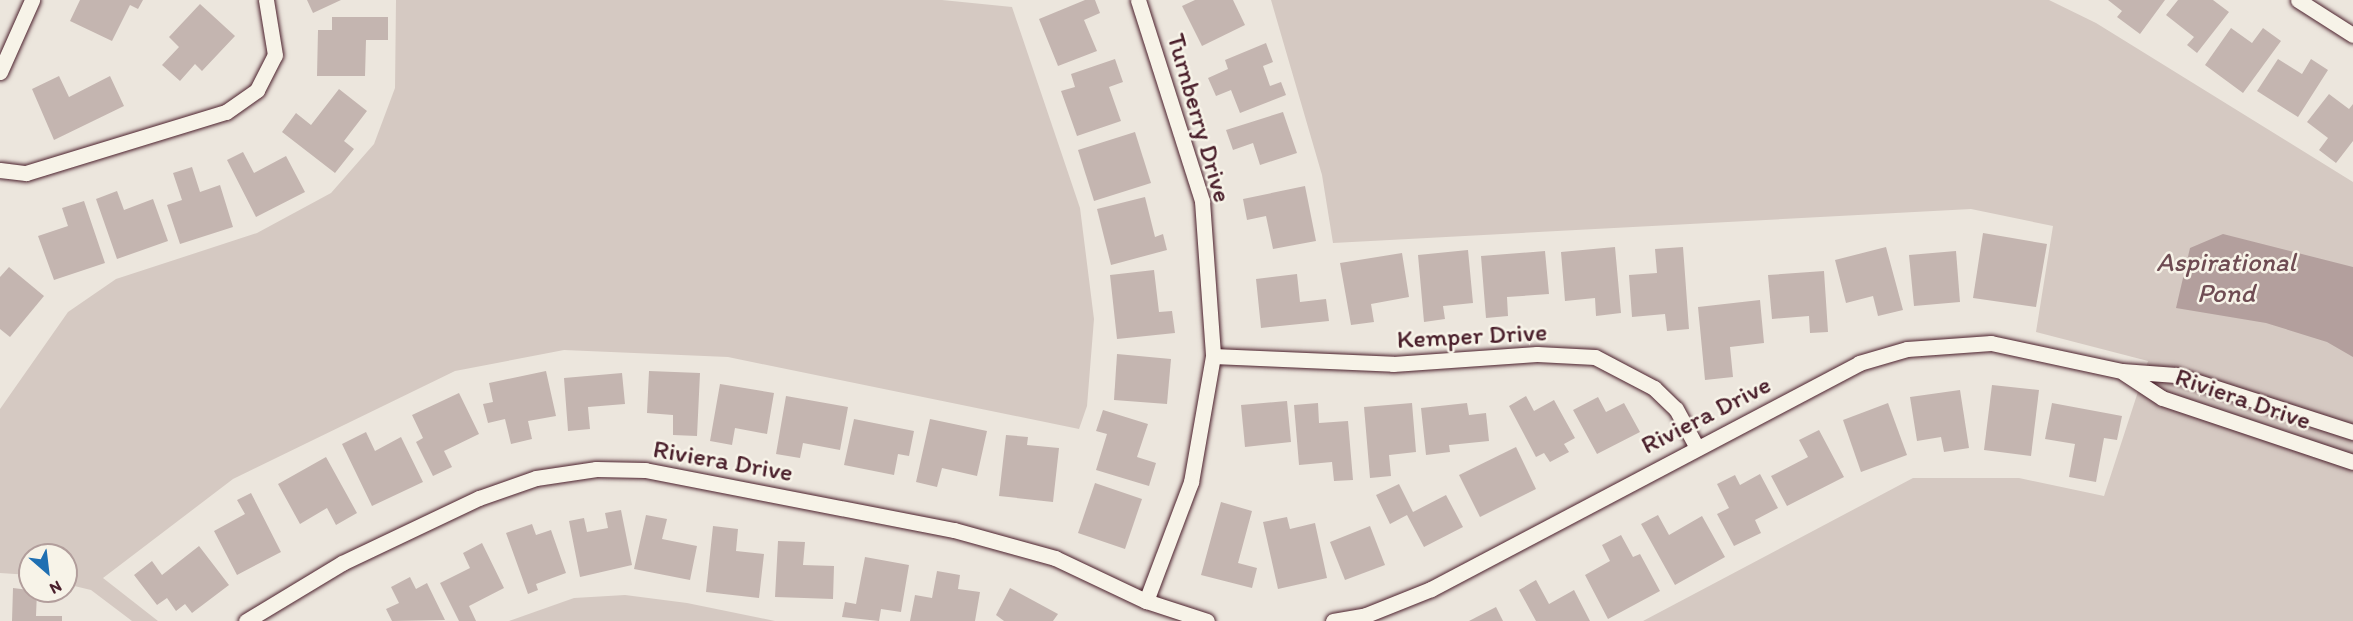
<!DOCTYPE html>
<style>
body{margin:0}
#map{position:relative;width:2353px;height:621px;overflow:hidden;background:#ece6dd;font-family:Itim,sans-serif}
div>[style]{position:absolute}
.green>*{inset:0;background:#d5c9c2}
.water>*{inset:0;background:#b39f9d}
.building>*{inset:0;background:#c4b5b0}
.roads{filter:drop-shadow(0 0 2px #4a1f2b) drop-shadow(0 0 2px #4a1f2b)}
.street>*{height:15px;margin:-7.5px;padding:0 7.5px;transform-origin:7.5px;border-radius:7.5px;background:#f7f3e8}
span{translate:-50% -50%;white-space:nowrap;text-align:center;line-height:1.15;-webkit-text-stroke:5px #f7f3e8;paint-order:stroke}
.street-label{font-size:26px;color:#4a1f2b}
.water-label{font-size:27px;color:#6f4c53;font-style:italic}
.north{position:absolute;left:18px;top:543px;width:60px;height:60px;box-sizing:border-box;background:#f7f3e8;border:2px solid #b29e9c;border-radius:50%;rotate:152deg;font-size:16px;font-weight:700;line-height:24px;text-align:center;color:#4a1f2b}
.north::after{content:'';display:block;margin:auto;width:21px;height:27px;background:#1f6fb2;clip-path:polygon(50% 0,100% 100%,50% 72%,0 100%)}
</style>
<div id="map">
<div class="green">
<i style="clip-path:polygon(396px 0,942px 0,1012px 7px,1080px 208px,1094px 319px,1087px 406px,1079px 429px,728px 357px,564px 350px,455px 371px,233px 479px,103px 578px,158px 621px,132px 621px,91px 590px,66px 584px,66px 555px,30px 555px,30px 575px,0 573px,0 409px,68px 312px,116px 279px,257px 233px,331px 193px,374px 144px,395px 88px)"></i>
<i style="clip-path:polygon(1271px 0,2049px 0,2096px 23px,2353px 182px,2353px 621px,1643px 621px,1913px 478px,2019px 478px,2104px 496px,2148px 361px,2036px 332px,2053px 226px,1971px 209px,1333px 243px,1322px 175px)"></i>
<i style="clip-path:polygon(625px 595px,687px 603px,775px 621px,509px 621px,574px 598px)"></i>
</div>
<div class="water">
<i style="clip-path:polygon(2223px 234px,2353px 267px,2353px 357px,2327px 342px,2266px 323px,2176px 308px,2190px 248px)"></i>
</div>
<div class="building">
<i style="clip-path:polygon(80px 0,143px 0,138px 9px,130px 5px,112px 41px,70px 21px)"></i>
<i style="clip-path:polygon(307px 0,341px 0,313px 13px)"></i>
<i style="clip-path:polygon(1085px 0,1095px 0,1100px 13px,1084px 20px,1097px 51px,1058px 66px,1039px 19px)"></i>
<i style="clip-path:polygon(1195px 0,1233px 0,1245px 25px,1202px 46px,1182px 6px)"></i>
<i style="clip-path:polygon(2108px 0,2165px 0,2140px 34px,2117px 17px,2122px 11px)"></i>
<i style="clip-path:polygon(2178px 0,2213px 0,2229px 12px,2197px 53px,2187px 45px,2194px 37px,2166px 15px)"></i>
<i style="clip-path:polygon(200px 4px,235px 36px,202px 71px,195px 64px,180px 81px,162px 65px,179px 47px,169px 37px)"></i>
<i style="clip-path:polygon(332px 17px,388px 17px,388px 40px,366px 40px,365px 76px,317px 76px,318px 30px,332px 30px)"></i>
<i style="clip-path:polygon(2231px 28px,2252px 43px,2263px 28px,2281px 41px,2243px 93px,2205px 65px)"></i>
<i style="clip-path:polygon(1266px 43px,1273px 62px,1263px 66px,1270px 86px,1281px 82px,1286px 95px,1240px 113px,1231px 90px,1216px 96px,1208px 78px,1228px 69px,1225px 60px)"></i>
<i style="clip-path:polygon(1115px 59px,1123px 82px,1109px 87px,1121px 121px,1077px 136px,1061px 91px,1075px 87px,1071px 74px)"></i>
<i style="clip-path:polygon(2278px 59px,2302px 74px,2311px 59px,2328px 70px,2298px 117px,2257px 91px)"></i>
<i style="clip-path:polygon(59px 76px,69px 97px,110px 76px,124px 106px,54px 140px,32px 89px)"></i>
<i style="clip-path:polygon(339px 89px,367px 111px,344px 141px,354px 149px,335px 173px,282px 132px,296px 113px,311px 125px)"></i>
<i style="clip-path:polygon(2329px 94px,2349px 109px,2353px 104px,2353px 141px,2336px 163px,2319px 150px,2328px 138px,2307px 122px)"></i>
<i style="clip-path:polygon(1283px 112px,1297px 153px,1260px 165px,1253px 143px,1233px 150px,1226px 130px)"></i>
<i style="clip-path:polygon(1135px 132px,1151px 183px,1094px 201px,1078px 150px)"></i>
<i style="clip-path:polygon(243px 152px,254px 173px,286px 156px,305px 192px,256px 217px,227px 160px)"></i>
<i style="clip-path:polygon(192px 167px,200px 192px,220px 185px,233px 227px,180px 244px,167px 205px,182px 200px,173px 173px)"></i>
<i style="clip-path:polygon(1305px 186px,1316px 241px,1273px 249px,1266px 216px,1247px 220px,1243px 199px)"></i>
<i style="clip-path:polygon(117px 191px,124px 210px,153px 199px,168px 241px,117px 259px,96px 199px)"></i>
<i style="clip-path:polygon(1145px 197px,1155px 237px,1163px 234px,1167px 250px,1111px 265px,1097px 209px)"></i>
<i style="clip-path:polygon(84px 201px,105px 263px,54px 280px,38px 236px,68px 226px,62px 208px)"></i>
<i style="clip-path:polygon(1983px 233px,2047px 244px,2036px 307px,1973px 298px)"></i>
<i style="clip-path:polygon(1615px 247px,1621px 313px,1596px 316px,1595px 298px,1565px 301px,1561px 252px)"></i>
<i style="clip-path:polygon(1683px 247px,1689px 329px,1667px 331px,1665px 314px,1632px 317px,1629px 275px,1657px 273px,1655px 249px)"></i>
<i style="clip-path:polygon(1886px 247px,1903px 310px,1878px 316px,1873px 296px,1846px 303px,1835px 260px)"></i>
<i style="clip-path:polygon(1468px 250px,1473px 303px,1443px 306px,1445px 319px,1424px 322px,1418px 255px)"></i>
<i style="clip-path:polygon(1545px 251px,1549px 294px,1507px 297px,1508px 316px,1486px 318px,1481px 256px)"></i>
<i style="clip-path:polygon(1956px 251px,1960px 302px,1914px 306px,1909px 255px)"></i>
<i style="clip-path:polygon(1402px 253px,1409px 297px,1371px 304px,1374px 322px,1351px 325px,1340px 263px)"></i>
<i style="clip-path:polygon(9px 267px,44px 296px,10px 337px,0 329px,0 277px)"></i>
<i style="clip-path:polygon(1154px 270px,1159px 312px,1172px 311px,1175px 333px,1117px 339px,1110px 275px)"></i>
<i style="clip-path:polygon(1824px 271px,1828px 332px,1810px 333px,1809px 316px,1772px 319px,1768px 275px)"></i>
<i style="clip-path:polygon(1297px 274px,1300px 302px,1326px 299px,1329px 321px,1261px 328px,1256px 279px)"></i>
<i style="clip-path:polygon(1760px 300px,1764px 343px,1730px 347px,1733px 377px,1705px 380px,1698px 307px)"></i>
<i style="clip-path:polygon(1117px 354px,1171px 359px,1167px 404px,1114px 400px)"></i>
<i style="clip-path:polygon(546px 371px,556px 416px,528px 421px,532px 439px,511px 444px,505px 419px,488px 423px,483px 404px,493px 402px,489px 383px)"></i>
<i style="clip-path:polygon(649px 371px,700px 373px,697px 436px,673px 435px,673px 415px,647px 413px)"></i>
<i style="clip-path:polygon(622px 373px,625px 404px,588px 407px,590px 429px,568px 431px,564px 378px)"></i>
<i style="clip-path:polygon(720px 384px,774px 393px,767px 434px,735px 428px,732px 445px,710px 441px)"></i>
<i style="clip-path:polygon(1992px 385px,2039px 390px,2031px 456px,1984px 450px)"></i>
<i style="clip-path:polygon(1960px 390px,1969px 448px,1944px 452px,1941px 437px,1917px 441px,1910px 397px)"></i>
<i style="clip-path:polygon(459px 393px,479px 434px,444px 451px,452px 467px,433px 476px,416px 442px,423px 438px,412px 415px)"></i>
<i style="clip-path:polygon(786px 396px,848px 407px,840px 450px,803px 443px,800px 458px,776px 454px)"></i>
<i style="clip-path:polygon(1526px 396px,1534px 411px,1554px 400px,1575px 438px,1564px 444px,1569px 452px,1550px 462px,1544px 453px,1536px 457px,1509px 406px)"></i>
<i style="clip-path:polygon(1598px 397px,1606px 412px,1624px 403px,1640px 432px,1597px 454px,1573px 410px)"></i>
<i style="clip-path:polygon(1287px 401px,1291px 442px,1245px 447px,1241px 405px)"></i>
<i style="clip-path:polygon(1318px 403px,1319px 423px,1348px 421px,1353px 480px,1334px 481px,1332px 462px,1299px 465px,1294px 405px)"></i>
<i style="clip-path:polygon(1412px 403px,1416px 452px,1389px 455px,1391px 476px,1370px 478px,1364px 407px)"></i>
<i style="clip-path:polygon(1467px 403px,1469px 415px,1486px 413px,1489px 441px,1449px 445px,1450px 452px,1426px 455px,1421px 408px)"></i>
<i style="clip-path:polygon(1888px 403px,1907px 455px,1861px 472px,1843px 420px)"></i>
<i style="clip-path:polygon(2052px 403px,2122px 416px,2117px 440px,2104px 438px,2096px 482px,2069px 477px,2075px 444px,2045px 439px)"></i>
<i style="clip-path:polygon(1103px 410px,1148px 424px,1137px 457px,1156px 463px,1149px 486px,1096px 470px,1107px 434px,1096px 431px)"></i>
<i style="clip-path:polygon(854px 419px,914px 431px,909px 456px,898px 454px,894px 475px,844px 465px)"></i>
<i style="clip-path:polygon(930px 419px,987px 431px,977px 476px,942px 468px,937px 487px,916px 482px)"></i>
<i style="clip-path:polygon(1819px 430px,1844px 477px,1787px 506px,1771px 476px,1808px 457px,1799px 440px)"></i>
<i style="clip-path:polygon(366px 432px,375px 451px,401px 437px,423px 482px,372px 506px,342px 444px)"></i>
<i style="clip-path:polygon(1006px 435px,1028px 437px,1027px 445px,1059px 448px,1053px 502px,999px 496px)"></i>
<i style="clip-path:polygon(1516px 447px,1536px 489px,1480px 517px,1459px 475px)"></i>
<i style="clip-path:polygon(326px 457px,357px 513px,336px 525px,327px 508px,300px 524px,278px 484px)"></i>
<i style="clip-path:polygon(1760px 474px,1778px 508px,1755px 520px,1761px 533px,1734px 546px,1717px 514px,1729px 508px,1717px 484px,1735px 475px,1740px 485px)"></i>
<i style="clip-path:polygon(1095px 483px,1142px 499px,1125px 549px,1078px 533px)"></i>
<i style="clip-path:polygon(1399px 484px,1413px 512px,1446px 495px,1463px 527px,1424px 547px,1407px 515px,1390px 524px,1376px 495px)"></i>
<i style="clip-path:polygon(251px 493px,281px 552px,237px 575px,214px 531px,245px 514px,237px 500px)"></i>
<i style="clip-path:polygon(1221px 502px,1252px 511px,1238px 563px,1257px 568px,1252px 588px,1201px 575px)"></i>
<i style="clip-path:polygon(621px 510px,632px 565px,580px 577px,569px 521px,584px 518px,587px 532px,608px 528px,605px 513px)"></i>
<i style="clip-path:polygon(646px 515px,667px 519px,662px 539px,697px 546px,690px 580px,634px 569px)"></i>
<i style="clip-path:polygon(1658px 515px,1669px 535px,1702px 516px,1725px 557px,1675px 585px,1641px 524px)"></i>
<i style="clip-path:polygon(1287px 517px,1290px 529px,1315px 523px,1327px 578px,1278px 589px,1263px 522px)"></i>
<i style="clip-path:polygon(532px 524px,536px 535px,551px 530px,566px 573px,536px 584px,538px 590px,528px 594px,506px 533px)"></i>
<i style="clip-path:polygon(713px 526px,738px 529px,736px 551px,764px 554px,759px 598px,706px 592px)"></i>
<i style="clip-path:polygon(1370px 526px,1385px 565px,1345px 580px,1330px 542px)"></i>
<i style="clip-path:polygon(1621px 535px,1633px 557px,1640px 554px,1660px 591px,1608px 619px,1585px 575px,1610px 561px,1602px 545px)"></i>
<i style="clip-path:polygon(778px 541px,805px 542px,803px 565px,834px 566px,833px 599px,775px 597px)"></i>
<i style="clip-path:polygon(482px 543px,504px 588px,469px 606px,476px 621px,459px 621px,440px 583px,470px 568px,463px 553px)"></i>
<i style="clip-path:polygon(199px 546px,229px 585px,192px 613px,185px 604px,176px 611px,167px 598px,157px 605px,134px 575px,152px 561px,162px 575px)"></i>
<i style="clip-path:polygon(865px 557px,909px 565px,901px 612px,881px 609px,879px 621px,842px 617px,845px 602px,856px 604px)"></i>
<i style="clip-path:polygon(937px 571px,960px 575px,958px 589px,980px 592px,975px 621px,910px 621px,915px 595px,932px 598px)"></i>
<i style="clip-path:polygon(410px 577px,416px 589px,427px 583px,445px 620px,392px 621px,386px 609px,399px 603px,391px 587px)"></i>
<i style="clip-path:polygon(1536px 580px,1549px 604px,1574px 590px,1590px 621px,1536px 621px,1519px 590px)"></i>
<i style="clip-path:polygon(13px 588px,37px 591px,36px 616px,62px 616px,62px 621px,12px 621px)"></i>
<i style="clip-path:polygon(1010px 588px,1058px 614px,1053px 621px,1004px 621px,996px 615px)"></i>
<i style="clip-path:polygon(1496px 607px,1503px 621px,1469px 621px)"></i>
</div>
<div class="roads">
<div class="street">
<i style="left:1138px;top:0;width:211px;rotate:72.3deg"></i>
<i style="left:1202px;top:201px;width:155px;rotate:85.9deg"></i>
<i style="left:1213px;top:356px;width:128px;rotate:99.9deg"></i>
<i style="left:1191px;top:482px;width:127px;rotate:110.7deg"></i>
<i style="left:2298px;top:0;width:65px;rotate:32.5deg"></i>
<i style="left:0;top:72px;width:79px;rotate:-66deg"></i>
<i style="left:0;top:170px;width:26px;rotate:7deg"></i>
<i style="left:26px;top:173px;width:209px;rotate:-17deg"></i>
<i style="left:226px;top:112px;width:38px;rotate:-35deg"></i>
<i style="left:257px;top:90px;width:39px;rotate:-63deg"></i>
<i style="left:275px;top:55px;width:56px;rotate:-99.3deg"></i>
<i style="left:1213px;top:356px;width:180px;rotate:2.5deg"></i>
<i style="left:1393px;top:364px;width:144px;rotate:-4deg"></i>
<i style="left:1537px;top:354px;width:58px;rotate:3deg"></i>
<i style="left:1595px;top:357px;width:67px;rotate:27.7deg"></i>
<i style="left:1654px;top:388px;width:30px;rotate:44deg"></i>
<i style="left:1676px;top:409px;width:42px;rotate:61.6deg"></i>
<i style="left:2124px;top:373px;width:45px;rotate:33.3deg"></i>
<i style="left:2162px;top:398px;width:201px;rotate:18.5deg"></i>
<i style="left:246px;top:621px;width:112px;rotate:-31.1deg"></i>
<i style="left:342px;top:563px;width:152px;rotate:-25.4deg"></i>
<i style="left:479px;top:498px;width:60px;rotate:-19.3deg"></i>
<i style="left:536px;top:478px;width:61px;rotate:-8.5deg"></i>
<i style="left:596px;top:469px;width:49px;rotate:1.2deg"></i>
<i style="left:645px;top:470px;width:315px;rotate:11deg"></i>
<i style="left:954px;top:530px;width:105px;rotate:15.5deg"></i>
<i style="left:1055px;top:558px;width:101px;rotate:25.3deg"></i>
<i style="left:1146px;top:601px;width:64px;rotate:18.2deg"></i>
<i style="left:1333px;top:621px;width:34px;rotate:-10deg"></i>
<i style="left:1366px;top:615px;width:70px;rotate:-21.8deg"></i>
<i style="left:1431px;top:589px;width:484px;rotate:-27.8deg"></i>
<i style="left:1859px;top:363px;width:50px;rotate:-16.3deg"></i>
<i style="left:1907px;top:349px;width:84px;rotate:-4.1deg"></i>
<i style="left:1991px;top:343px;width:134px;rotate:12.1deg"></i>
<i style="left:2122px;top:371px;width:54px;rotate:4.2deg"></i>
<i style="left:2176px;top:375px;width:186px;rotate:17.9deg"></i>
</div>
</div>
<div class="street-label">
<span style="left:1199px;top:118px;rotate:74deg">Turnberry Drive</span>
<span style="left:1472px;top:336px;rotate:-3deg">Kemper Drive</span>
<span style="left:2243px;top:399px;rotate:19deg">Riviera Drive</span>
<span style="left:1706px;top:415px;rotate:-27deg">Riviera Drive</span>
<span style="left:723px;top:461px;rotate:10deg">Riviera Drive</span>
</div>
<div class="water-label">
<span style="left:2226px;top:277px">Aspirational<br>Pond</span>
</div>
<div class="north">N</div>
</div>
